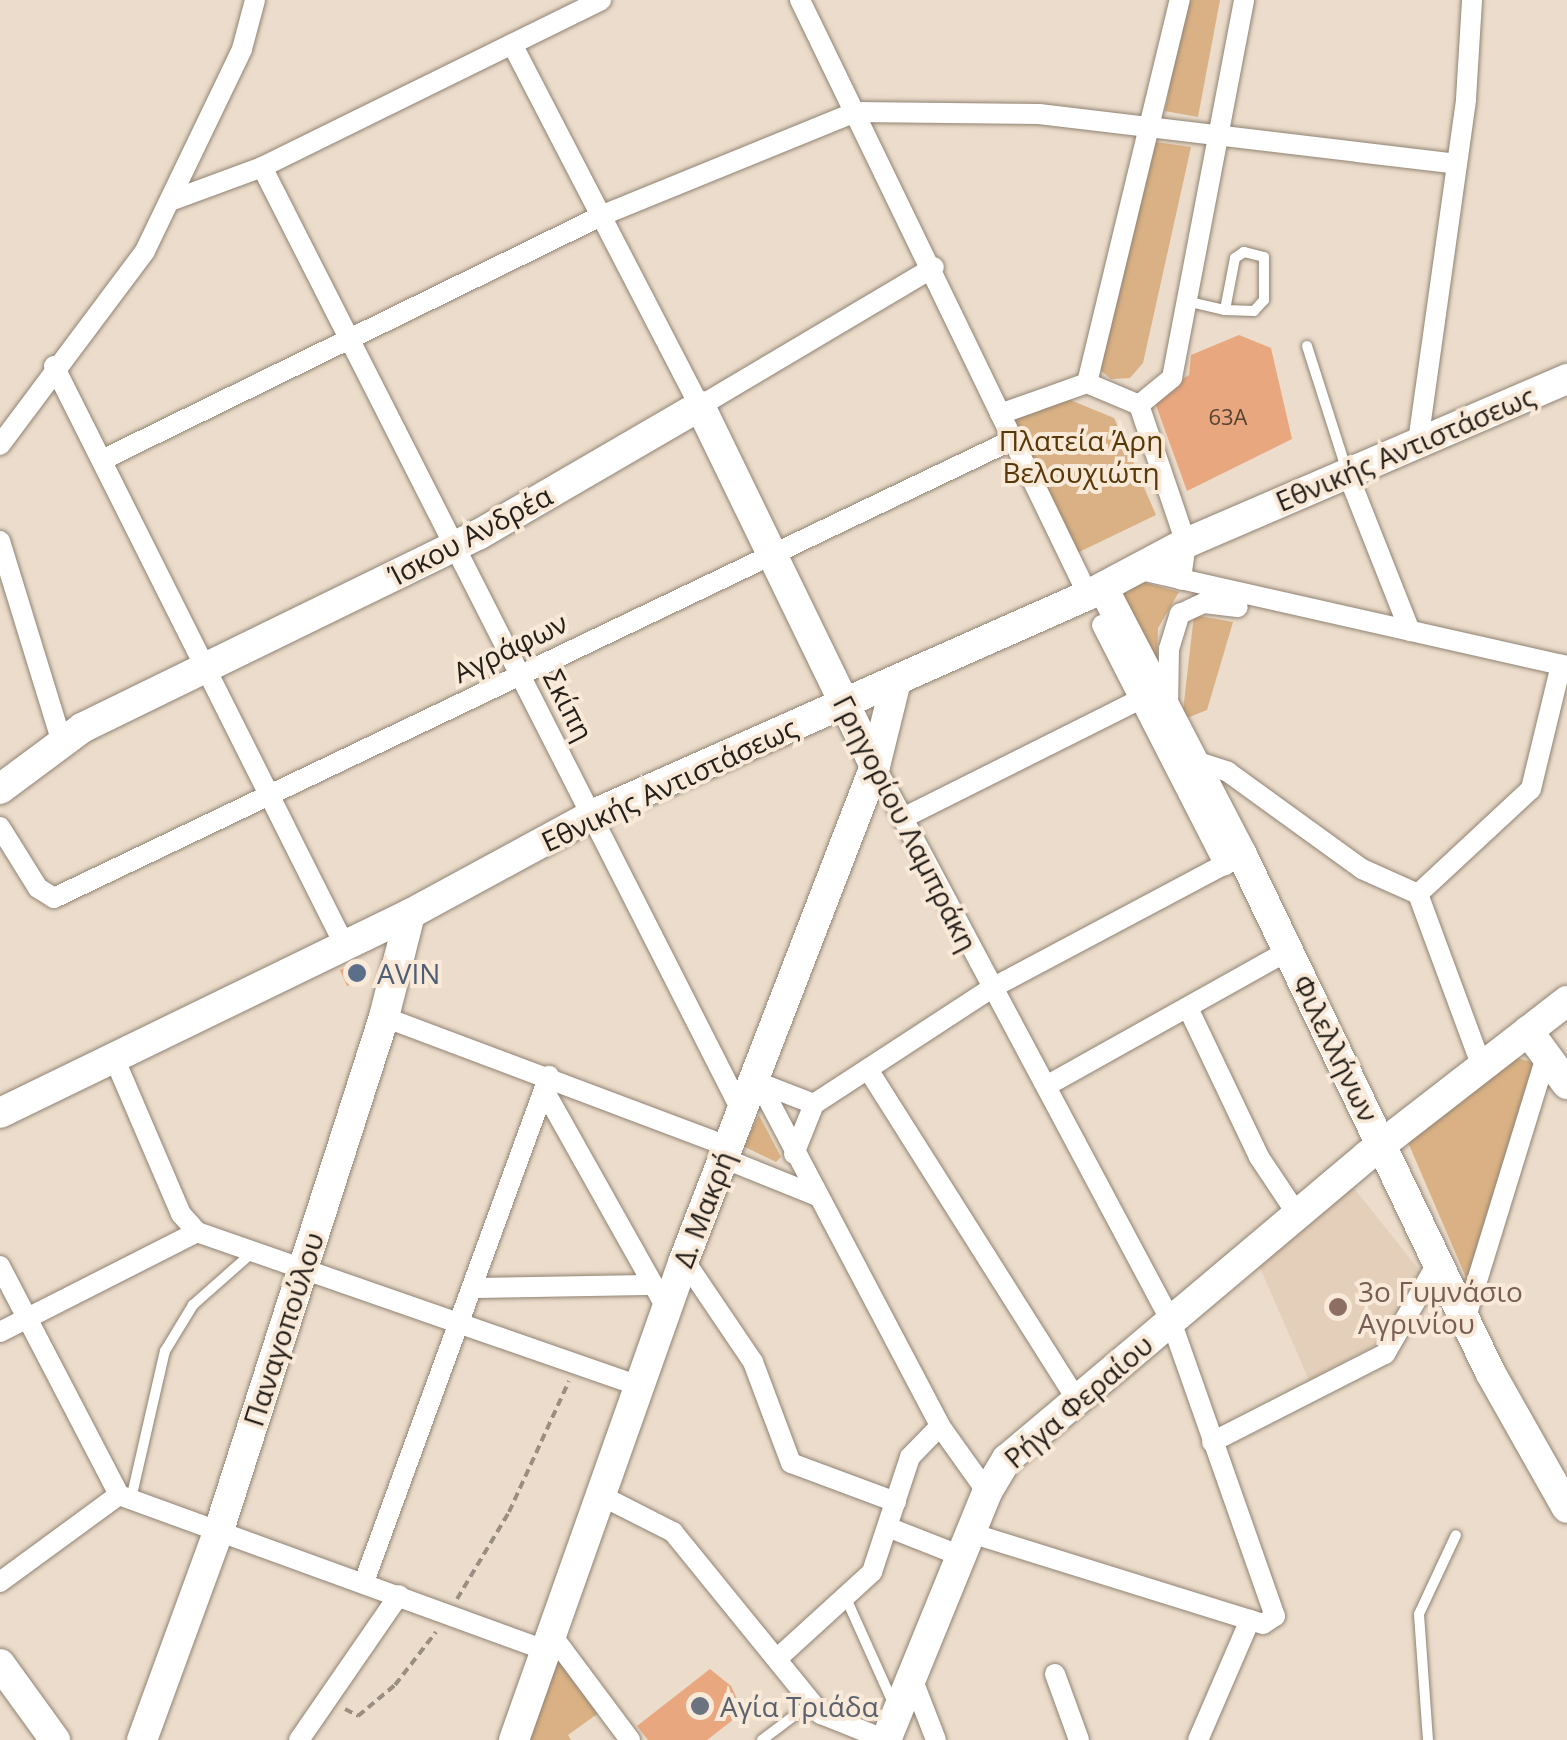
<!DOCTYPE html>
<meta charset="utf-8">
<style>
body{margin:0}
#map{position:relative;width:1567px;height:1740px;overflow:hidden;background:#ebdccb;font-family:"Open Sans",sans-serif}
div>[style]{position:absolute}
.built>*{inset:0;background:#e4cfba}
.green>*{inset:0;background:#d9b184}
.building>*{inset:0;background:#e9a77f}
.path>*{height:4px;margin-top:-2px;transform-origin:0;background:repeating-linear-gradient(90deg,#998e81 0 8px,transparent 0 13px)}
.roads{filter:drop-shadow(0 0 2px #918373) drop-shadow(0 0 2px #918373)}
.lane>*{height:10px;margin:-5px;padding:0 5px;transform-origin:5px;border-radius:5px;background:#fff}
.street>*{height:20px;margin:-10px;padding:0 10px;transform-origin:10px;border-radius:10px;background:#fff}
.secondary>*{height:30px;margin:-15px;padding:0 15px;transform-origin:15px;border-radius:15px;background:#fff}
.dots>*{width:28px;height:28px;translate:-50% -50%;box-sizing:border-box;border:5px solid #f8e9d8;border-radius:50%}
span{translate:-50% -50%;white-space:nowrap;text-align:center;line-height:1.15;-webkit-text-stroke:8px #f8e9d8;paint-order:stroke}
.number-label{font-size:22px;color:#574233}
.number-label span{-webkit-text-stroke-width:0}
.park-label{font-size:28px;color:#593808}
.street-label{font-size:28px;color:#26201a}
.service-label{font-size:28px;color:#4e5e75}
.left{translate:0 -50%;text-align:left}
.education-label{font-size:28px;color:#785e54}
.worship-label{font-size:28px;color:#5b616d}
</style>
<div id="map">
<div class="built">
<i style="clip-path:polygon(1353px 1187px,1420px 1271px,1379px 1343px,1309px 1380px,1257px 1261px)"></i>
</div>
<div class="green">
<i style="clip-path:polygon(1186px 0,1220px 0,1198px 117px,1165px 111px)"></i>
<i style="clip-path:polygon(1156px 142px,1191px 147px,1143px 363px,1130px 378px,1111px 379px,1099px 369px,1096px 354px)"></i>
<i style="clip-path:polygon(1063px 397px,1114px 418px,1156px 515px,1077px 553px,1014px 419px)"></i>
<i style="clip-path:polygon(1139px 581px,1179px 592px,1158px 628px,1156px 687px,1116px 589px)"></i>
<i style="clip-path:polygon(1194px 615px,1233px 622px,1207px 710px,1182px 720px)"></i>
<i style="clip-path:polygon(1513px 1057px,1535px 1063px,1468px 1282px,1407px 1140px)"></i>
<i style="clip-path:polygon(759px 1115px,781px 1157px,776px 1162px,743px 1146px)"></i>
<i style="clip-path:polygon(556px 1658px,600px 1712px,568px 1735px,571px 1740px,527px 1740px)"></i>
</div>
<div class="building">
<i style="clip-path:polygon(1239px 335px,1271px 348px,1292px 439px,1187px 491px,1153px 397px,1189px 375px,1191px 355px)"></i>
<i style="clip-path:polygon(359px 961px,367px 978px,347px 986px,340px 970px)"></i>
<i style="clip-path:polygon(710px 1669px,731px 1686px,743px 1712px,707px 1740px,648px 1740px,637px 1726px)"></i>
</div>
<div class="path">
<i style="left:457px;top:1599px;width:101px;rotate:-59.1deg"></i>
<i style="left:509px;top:1512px;width:144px;rotate:-65.4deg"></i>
<i style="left:345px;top:1709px;width:15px;rotate:28deg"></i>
<i style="left:358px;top:1716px;width:48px;rotate:-40deg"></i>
<i style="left:395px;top:1685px;width:67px;rotate:-52.3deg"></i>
</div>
<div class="roads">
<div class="lane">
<i style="left:1190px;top:302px;width:36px;rotate:13deg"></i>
<i style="left:1225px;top:310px;width:29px;rotate:2deg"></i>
<i style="left:1254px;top:311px;width:15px;rotate:-48deg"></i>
<i style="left:1264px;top:300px;width:43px;rotate:-90deg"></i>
<i style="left:1264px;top:257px;width:21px;rotate:-166deg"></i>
<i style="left:1244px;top:252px;width:11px;rotate:146deg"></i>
<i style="left:1235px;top:258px;width:53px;rotate:100.9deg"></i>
<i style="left:1307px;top:346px;width:131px;rotate:72.3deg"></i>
<i style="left:131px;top:1499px;width:152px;rotate:-77.1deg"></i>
<i style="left:165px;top:1351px;width:54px;rotate:-58.7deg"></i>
<i style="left:193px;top:1305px;width:81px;rotate:-41.5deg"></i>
<i style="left:845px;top:1596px;width:120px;rotate:65.8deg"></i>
<i style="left:762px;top:1740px;width:61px;rotate:-37.1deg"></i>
<i style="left:1428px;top:1740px;width:126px;rotate:-94.1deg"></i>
<i style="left:1419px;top:1614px;width:87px;rotate:-64.9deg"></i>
</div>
<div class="street">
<i style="left:800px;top:0;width:661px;rotate:64.17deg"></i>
<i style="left:512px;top:44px;width:408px;rotate:62.6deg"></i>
<i style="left:700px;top:406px;width:272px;rotate:-30.7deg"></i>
<i style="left:262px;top:167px;width:1058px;rotate:63.07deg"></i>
<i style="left:173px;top:200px;width:95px;rotate:-20.3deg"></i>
<i style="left:262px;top:167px;width:378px;rotate:-26.2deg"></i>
<i style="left:54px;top:366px;width:649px;rotate:63.36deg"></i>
<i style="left:1087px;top:383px;width:394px;rotate:-76.4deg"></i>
<i style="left:1139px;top:405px;width:43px;rotate:-39.3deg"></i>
<i style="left:1172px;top:378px;width:385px;rotate:-79.2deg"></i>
<i style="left:1000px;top:414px;width:92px;rotate:-19.6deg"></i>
<i style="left:1087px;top:383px;width:56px;rotate:22.9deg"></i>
<i style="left:1139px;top:405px;width:146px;rotate:71.2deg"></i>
<i style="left:1186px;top:543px;width:37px;rotate:98deg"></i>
<i style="left:1418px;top:442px;width:346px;rotate:-82deg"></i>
<i style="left:1466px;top:99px;width:99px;rotate:-86.5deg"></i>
<i style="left:0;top:445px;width:242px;rotate:-53.2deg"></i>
<i style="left:145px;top:251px;width:224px;rotate:-64.3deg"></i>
<i style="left:242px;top:49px;width:51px;rotate:-75.1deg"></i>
<i style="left:102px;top:460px;width:558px;rotate:-26.06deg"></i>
<i style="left:603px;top:215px;width:272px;rotate:-22.2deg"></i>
<i style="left:855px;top:112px;width:184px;rotate:0.6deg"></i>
<i style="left:1039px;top:114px;width:421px;rotate:6.8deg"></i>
<i style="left:1347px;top:472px;width:171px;rotate:68.4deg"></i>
<i style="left:0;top:541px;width:210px;rotate:72.9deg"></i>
<i style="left:1136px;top:569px;width:442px;rotate:12.7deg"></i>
<i style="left:1102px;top:625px;width:270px;rotate:62.9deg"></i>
<i style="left:1168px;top:707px;width:58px;rotate:-89deg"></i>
<i style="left:1169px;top:649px;width:37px;rotate:-73deg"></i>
<i style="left:1180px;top:614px;width:26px;rotate:-25deg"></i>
<i style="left:1204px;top:603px;width:34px;rotate:7deg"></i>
<i style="left:1195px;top:761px;width:35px;rotate:18deg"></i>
<i style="left:1228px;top:772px;width:165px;rotate:35.9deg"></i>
<i style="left:1362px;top:869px;width:61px;rotate:24.1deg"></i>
<i style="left:875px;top:766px;width:629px;rotate:61.93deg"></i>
<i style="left:1171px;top:1321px;width:313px;rotate:70.6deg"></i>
<i style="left:1275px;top:1616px;width:14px;rotate:146deg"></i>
<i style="left:1263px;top:1624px;width:307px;rotate:-162.7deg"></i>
<i style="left:903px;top:818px;width:266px;rotate:-26.6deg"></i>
<i style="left:0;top:827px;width:72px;rotate:58.1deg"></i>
<i style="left:38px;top:888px;width:19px;rotate:32deg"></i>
<i style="left:54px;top:898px;width:1060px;rotate:-25.55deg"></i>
<i style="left:1189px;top:1010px;width:163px;rotate:64.5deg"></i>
<i style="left:1259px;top:1157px;width:69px;rotate:56.3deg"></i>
<i style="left:384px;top:1017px;width:366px;rotate:20.6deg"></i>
<i style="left:115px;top:1060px;width:168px;rotate:66.8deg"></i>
<i style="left:181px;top:1214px;width:24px;rotate:48deg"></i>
<i style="left:197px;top:1232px;width:468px;rotate:19.2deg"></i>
<i style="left:1482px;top:1067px;width:184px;rotate:-110.3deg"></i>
<i style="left:1418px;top:894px;width:154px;rotate:-42.9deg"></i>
<i style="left:1531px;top:789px;width:128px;rotate:-76.4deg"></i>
<i style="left:869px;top:1071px;width:391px;rotate:57.7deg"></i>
<i style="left:752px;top:1080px;width:66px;rotate:21.2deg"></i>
<i style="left:814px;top:1104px;width:212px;rotate:-33.1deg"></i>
<i style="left:992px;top:988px;width:283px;rotate:-28deg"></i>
<i style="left:760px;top:1084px;width:386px;rotate:62.2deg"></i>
<i style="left:940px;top:1426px;width:81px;rotate:54.5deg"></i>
<i style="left:1048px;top:1085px;width:275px;rotate:-29.2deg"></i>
<i style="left:544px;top:1090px;width:251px;rotate:60.7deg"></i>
<i style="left:794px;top:1154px;width:54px;rotate:-68.2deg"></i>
<i style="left:723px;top:1158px;width:101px;rotate:22deg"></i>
<i style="left:684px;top:1260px;width:123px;rotate:55.9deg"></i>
<i style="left:753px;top:1362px;width:108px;rotate:69.4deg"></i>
<i style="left:791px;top:1463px;width:112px;rotate:20.4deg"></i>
<i style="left:0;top:1266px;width:258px;rotate:62.5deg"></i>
<i style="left:472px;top:1288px;width:179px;rotate:-1deg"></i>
<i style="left:1465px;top:1320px;width:275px;rotate:-72.9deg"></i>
<i style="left:0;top:1332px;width:221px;rotate:-26.9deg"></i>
<i style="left:1212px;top:1442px;width:194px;rotate:-27deg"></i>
<i style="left:1385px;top:1354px;width:104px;rotate:-60deg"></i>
<i style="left:600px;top:1495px;width:82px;rotate:26.9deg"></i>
<i style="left:673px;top:1532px;width:235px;rotate:50.9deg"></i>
<i style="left:821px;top:1714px;width:70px;rotate:21.8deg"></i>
<i style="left:890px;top:1528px;width:76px;rotate:21.5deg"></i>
<i style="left:0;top:1582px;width:147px;rotate:-36.2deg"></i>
<i style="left:119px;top:1495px;width:453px;rotate:20deg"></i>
<i style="left:364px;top:1582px;width:539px;rotate:-69.92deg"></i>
<i style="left:551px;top:1634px;width:132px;rotate:53.3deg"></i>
<i style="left:779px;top:1657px;width:126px;rotate:-42.4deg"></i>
<i style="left:872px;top:1572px;width:121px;rotate:-71.7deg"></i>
<i style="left:910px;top:1457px;width:43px;rotate:-45.9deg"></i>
<i style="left:1055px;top:1674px;width:70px;rotate:70deg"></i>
<i style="left:912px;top:1678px;width:66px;rotate:68.8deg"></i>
<i style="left:299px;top:1740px;width:176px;rotate:-55.4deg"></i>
<i style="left:1198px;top:1740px;width:131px;rotate:-66.6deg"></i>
</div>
<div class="secondary">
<i style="left:1103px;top:588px;width:301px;rotate:62.5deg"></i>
<i style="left:1242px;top:855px;width:573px;rotate:64.37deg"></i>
<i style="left:1490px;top:1372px;width:156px;rotate:60.5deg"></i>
<i style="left:0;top:789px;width:102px;rotate:-36.6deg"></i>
<i style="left:82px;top:728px;width:441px;rotate:-26deg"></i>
<i style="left:478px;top:535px;width:257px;rotate:-30.2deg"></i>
<i style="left:700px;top:406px;width:400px;rotate:64.1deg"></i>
<i style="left:1528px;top:1031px;width:66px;rotate:53.7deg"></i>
<i style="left:0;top:1113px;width:456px;rotate:-25.9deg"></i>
<i style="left:410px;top:914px;width:209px;rotate:-28.5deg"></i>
<i style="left:594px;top:814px;width:540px;rotate:-23.91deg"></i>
<i style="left:1088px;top:595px;width:111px;rotate:-28deg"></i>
<i style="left:1186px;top:543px;width:415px;rotate:-23.3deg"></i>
<i style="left:0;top:1664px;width:94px;rotate:54.1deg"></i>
<i style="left:142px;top:1740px;width:224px;rotate:-69.9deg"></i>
<i style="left:219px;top:1530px;width:539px;rotate:-72.17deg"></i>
<i style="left:384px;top:1017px;width:106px;rotate:-75.8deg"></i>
<i style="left:514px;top:1740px;width:509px;rotate:-70.5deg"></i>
<i style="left:684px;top:1260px;width:530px;rotate:-68.86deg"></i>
<i style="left:875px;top:766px;width:88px;rotate:-76.1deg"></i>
<i style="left:886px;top:1740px;width:268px;rotate:-67.8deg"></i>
<i style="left:987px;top:1492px;width:39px;rotate:-59deg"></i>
<i style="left:1007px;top:1459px;width:471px;rotate:-40.1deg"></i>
<i style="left:1367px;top:1156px;width:253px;rotate:-37.8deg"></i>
</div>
</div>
<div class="dots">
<i style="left:357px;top:973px;background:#5c6f8a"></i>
<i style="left:1338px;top:1307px;background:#8d6e63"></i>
<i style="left:700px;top:1706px;background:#6b7280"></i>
</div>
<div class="number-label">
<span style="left:1228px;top:417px">63Α</span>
</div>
<div class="park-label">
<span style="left:1081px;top:456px">Πλατεία Άρη<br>Βελουχιώτη</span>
</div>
<div class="street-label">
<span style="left:1405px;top:448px;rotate:-23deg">Εθνικής Αντιστάσεως</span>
<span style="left:470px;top:535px;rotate:-28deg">Ίσκου Ανδρέα</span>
<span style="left:510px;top:647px;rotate:-26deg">Αγράφων</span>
<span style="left:569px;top:705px;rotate:63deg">Σκίπη</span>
<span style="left:669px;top:784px;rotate:-25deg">Εθνικής Αντιστάσεως</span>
<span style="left:906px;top:823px;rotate:63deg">Γρηγορίου Λαμπράκη</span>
<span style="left:1336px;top:1048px;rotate:64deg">Φιλελλήνων</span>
<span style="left:703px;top:1209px;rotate:-69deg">Δ. Μακρή</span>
<span style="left:283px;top:1329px;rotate:-72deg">Παναγοπούλου</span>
<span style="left:1078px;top:1401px;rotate:-41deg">Ρήγα Φεραίου</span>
</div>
<div class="service-label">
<span class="left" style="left:377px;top:973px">AVIN</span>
</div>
<div class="education-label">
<span class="left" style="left:1358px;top:1307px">3ο Γυμνάσιο<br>Αγρινίου</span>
</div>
<div class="worship-label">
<span class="left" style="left:720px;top:1706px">Αγία Τριάδα</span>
</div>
</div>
